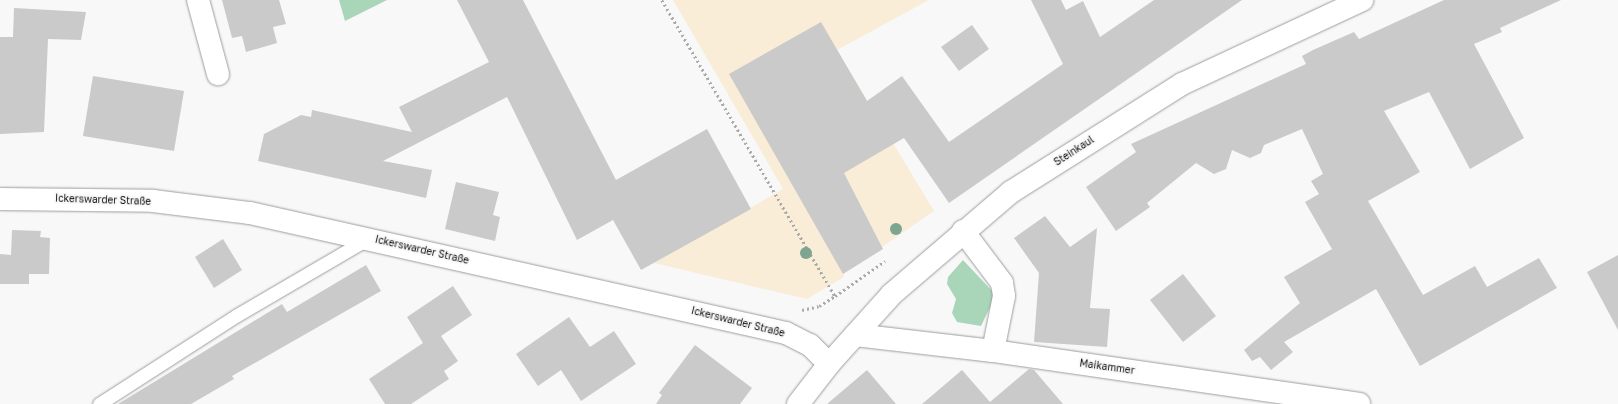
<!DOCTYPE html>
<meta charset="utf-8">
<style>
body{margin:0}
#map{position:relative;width:1618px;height:404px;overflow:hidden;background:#f8f8f9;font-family:"Golos Text",sans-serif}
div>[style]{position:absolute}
.education>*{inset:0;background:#f9edd8}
.green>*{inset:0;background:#a9d6b9}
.building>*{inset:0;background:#cbcaca}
.path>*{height:2.5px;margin-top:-1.25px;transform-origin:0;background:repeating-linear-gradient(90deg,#aaaaab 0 2px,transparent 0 5px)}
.roads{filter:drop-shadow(0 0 1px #9c9d9e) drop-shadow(0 0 1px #9c9d9e)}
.service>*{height:13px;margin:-6.5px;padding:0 6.5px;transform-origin:6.5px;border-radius:6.5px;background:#fff}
.minor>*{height:22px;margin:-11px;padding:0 11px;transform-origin:11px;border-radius:11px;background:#fff}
.tertiary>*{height:22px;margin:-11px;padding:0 11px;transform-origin:11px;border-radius:11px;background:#fff}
.trees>*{width:12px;height:12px;margin:-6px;border-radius:50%;background:#7da590}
span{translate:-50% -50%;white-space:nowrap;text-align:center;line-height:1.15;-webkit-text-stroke:3.5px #f8f8f9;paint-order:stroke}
.street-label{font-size:10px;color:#101111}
</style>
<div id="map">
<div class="education">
<i style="clip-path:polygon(673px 0,929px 0,837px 50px,934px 211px,843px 274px,844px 277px,807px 299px,654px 263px,783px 189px)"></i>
</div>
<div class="green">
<i style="clip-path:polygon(339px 0,387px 0,345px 21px)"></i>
<i style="clip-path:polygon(963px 260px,996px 295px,981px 326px,957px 322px,952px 313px,956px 299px,947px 284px,948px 277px)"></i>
</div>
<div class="building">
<i style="clip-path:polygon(222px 0,279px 0,286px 24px,273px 27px,277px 43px,246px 52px,242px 36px,232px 38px)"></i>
<i style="clip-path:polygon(457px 0,523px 0,616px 180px,707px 129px,751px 209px,641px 270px,613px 220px,577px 240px,507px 97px,383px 161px,432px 170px,426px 198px,258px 161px,264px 134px,301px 115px,311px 117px,312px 110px,412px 132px,399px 107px,489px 62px)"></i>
<i style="clip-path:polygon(1031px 0,1061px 0,1066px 10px,1083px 1px,1100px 37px,1154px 0,1242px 0,949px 203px,904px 138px,844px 173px,883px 249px,843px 274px,729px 74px,821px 22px,867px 101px,902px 76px,949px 142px,1063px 64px)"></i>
<i style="clip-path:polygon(1444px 0,1561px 0,1500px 28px,1502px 32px,1474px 44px,1524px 138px,1470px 169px,1429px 92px,1384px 111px,1420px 172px,1368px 201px,1423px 295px,1475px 266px,1487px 287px,1539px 258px,1557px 288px,1420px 366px,1376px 289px,1284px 342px,1293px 352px,1271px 370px,1260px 357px,1252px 361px,1244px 350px,1300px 303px,1284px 277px,1332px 249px,1305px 202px,1319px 194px,1311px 181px,1323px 174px,1302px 129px,1264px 145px,1261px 153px,1250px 158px,1232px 150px,1226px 169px,1214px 174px,1196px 163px,1147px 203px,1150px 207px,1116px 231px,1086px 187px,1136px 152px,1131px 144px,1306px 64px,1302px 56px,1313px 50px,1354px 32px,1359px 39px)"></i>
<i style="clip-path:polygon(14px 8px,86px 12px,81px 40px,48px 39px,44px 132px,0 134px,0 37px,13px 37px)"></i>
<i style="clip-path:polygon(972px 25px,989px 49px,959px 71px,941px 47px)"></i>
<i style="clip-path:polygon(93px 76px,184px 91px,174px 151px,83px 136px)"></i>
<i style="clip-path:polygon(456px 182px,499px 192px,493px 215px,500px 217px,495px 241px,445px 229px)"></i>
<i style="clip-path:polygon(1045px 216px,1070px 247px,1097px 228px,1090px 308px,1110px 309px,1107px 347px,1034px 342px,1039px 273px,1014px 238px)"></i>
<i style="clip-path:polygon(12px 230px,41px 231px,40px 237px,50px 238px,49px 274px,29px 274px,29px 284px,0 284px,0 254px,11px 255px)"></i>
<i style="clip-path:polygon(223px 239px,242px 270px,214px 288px,195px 257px)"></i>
<i style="clip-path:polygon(1618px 255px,1618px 330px,1587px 272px)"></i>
<i style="clip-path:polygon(366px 265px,381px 291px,232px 376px,234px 379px,191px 404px,118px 404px,282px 304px,287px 312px)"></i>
<i style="clip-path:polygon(1183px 274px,1216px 316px,1183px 342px,1150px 300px)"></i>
<i style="clip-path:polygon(453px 286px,472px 315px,441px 336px,458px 361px,444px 371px,449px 379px,411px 404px,385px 404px,369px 379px,423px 343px,407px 317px)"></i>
<i style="clip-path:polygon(569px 317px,590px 347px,614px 331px,636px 364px,581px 401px,561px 370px,538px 386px,516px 354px)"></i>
<i style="clip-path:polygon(695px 345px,752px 388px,740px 404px,656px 404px,662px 395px,659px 393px)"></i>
<i style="clip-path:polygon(1029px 369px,1034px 370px,1063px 404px,922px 404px,962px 370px,990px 402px)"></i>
<i style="clip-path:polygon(867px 370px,896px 404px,827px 404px)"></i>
</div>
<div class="path">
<i style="left:662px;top:0;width:343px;rotate:59.7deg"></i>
<i style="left:835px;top:296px;width:61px;rotate:-35deg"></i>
<i style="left:802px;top:310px;width:17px;rotate:-13deg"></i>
<i style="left:819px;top:306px;width:19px;rotate:-32deg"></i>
</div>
<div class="roads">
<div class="service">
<i style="left:99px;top:404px;width:164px;rotate:-32.8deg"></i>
<i style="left:237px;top:315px;width:151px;rotate:-30.3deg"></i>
</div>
<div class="minor">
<i style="left:198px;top:0;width:77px;rotate:74.9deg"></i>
<i style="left:963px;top:231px;width:65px;rotate:53.1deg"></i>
<i style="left:1002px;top:283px;width:13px;rotate:81deg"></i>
<i style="left:1004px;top:296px;width:56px;rotate:101.3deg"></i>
<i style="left:855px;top:335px;width:139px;rotate:6.6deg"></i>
<i style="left:993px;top:351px;width:370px;rotate:8.2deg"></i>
<i style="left:798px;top:404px;width:51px;rotate:-52.2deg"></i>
</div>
<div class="tertiary">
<i style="left:0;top:199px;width:153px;rotate:0.7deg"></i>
<i style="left:153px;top:201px;width:98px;rotate:7.1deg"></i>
<i style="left:250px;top:213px;width:549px;rotate:12.62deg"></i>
<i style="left:786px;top:333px;width:27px;rotate:27deg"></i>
<i style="left:810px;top:345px;width:27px;rotate:45deg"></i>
<i style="left:829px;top:364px;width:94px;rotate:-48deg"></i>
<i style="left:892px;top:294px;width:157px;rotate:-40.6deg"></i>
<i style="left:1011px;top:192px;width:202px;rotate:-32.3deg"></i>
<i style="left:1182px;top:84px;width:199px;rotate:-25deg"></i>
</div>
</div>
<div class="trees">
<i style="left:896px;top:229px"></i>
<i style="left:806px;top:253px"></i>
</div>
<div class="street-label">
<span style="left:1074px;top:151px;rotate:-33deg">Steinkaul</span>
<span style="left:103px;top:200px;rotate:2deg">Ickerswarder Straße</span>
<span style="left:422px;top:250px;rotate:13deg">Ickerswarder Straße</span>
<span style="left:738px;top:322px;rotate:14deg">Ickerswarder Straße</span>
<span style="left:1107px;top:367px;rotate:8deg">Maikammer</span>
</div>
</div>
